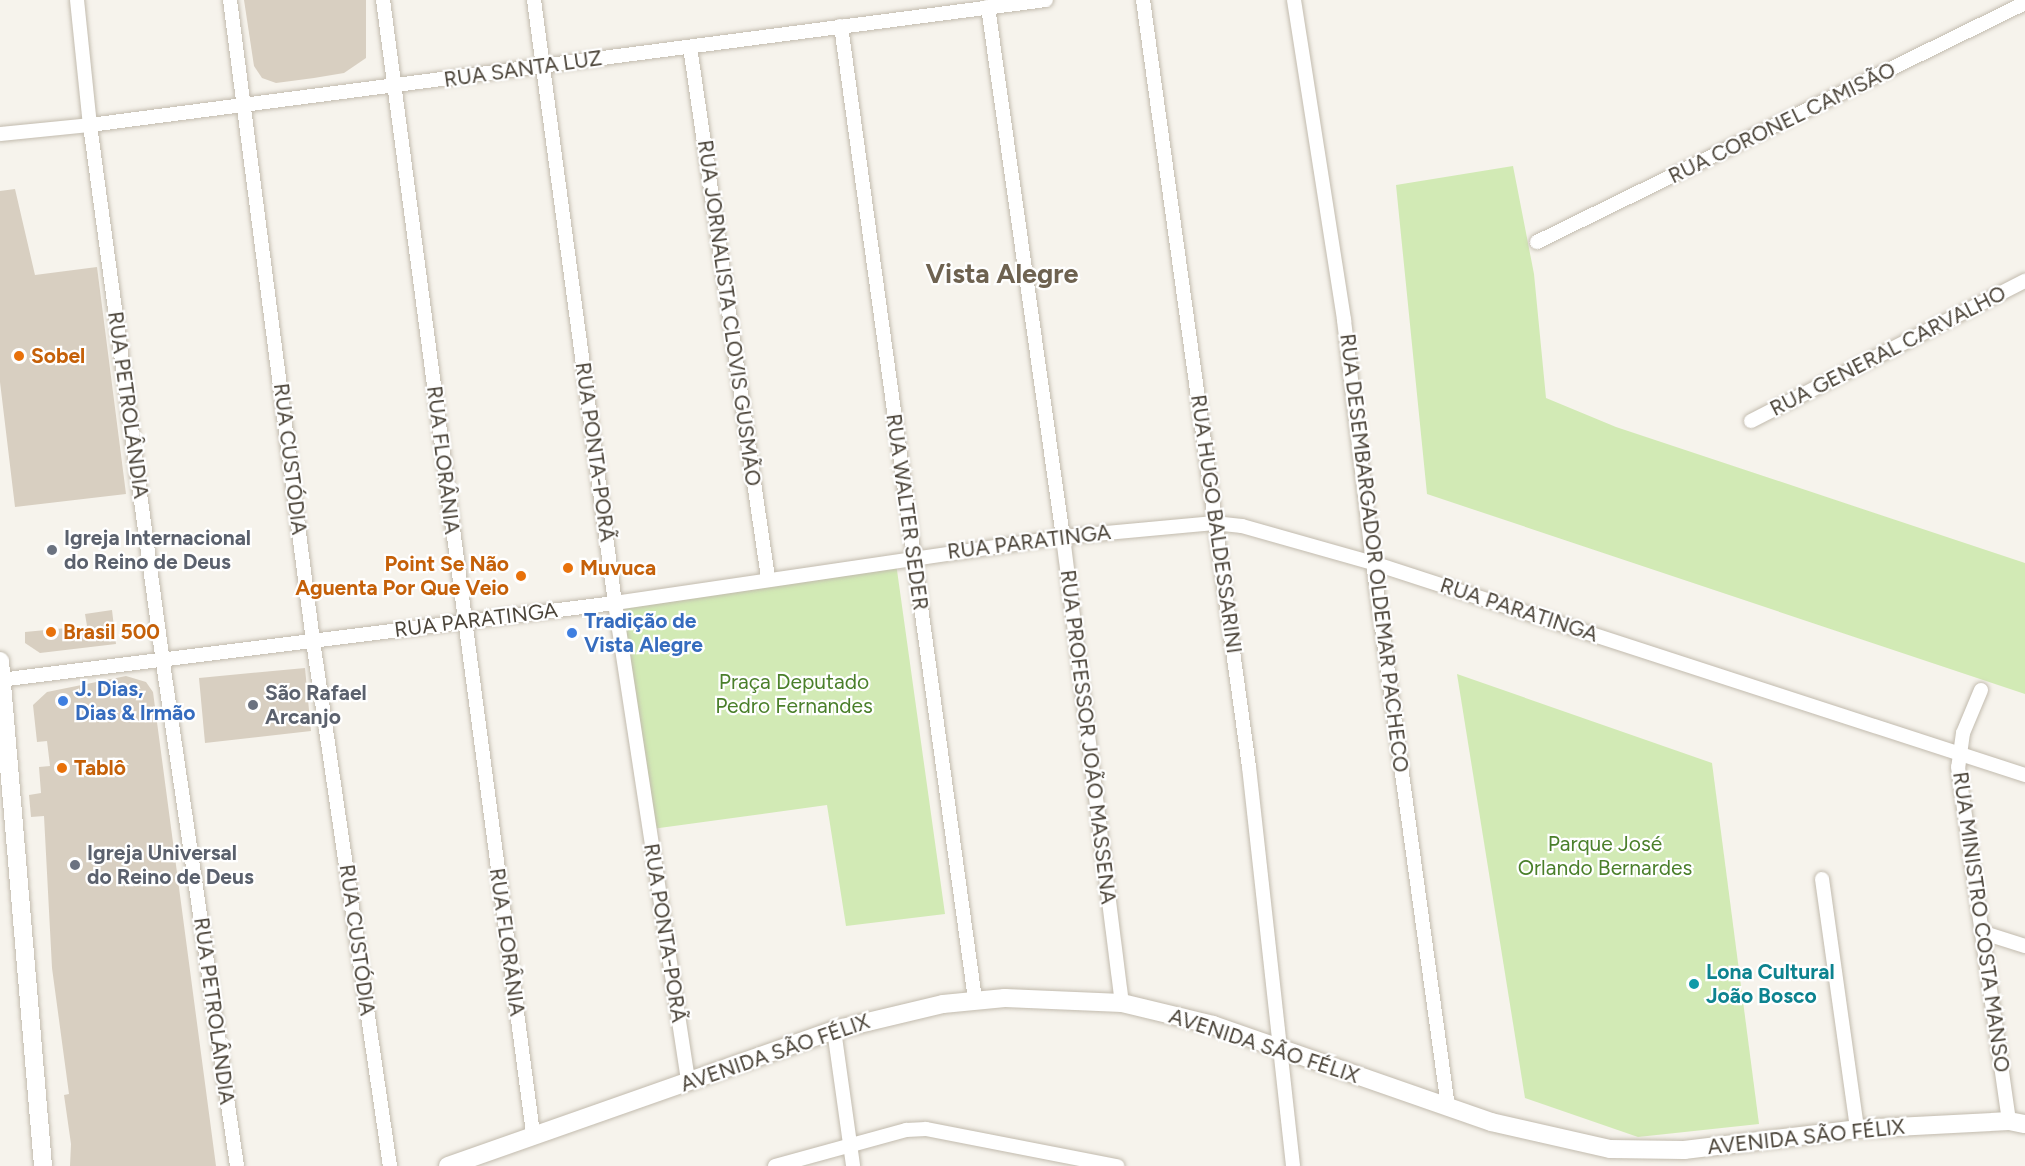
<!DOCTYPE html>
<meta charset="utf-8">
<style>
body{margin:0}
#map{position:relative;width:2025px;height:1166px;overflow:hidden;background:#f6f3ec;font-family:Figtree,sans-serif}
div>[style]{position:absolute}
.green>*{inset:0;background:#d2eab5}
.building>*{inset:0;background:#d8cfc1}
.roads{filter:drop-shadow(0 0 2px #c2bbae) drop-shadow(0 0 2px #c2bbae)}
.minor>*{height:14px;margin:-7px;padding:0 7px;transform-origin:7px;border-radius:7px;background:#fff}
.tertiary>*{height:18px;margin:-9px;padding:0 9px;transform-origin:9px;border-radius:9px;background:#fff}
.dots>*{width:16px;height:16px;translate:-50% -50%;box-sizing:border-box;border:3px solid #fff;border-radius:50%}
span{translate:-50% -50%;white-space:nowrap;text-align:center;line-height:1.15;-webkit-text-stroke:4.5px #fff;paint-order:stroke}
.street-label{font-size:21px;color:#4b4439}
.food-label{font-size:21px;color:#c56008;font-weight:700}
.left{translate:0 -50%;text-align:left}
.right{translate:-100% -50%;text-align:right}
.worship-label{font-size:21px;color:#5b616d;font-weight:700}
.shop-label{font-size:21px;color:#366cbe;font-weight:700}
.park-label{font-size:21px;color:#4a7f2a}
.culture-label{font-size:21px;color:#0d838f;font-weight:700}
.district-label{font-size:27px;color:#6e6250;font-weight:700}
</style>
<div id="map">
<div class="green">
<i style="clip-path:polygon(1513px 166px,1534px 274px,1546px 398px,1616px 427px,2025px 563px,2025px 694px,1427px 494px,1396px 185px)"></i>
<i style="clip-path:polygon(896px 563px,945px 914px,846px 926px,827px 805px,652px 829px,622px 606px)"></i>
<i style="clip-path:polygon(1457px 674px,1712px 763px,1759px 1124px,1638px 1137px,1525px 1098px)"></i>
</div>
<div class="building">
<i style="clip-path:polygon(244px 0,366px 0,366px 58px,344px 73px,314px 78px,276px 83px,262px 78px,254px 66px)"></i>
<i style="clip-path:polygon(15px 189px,35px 275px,97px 267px,126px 494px,15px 507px,0 382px,0 191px)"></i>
<i style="clip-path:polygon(112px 610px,116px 644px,40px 653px,25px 643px,25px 632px,87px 626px,85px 614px)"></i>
<i style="clip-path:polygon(305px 668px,311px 731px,205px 743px,199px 678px)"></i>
<i style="clip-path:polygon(126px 676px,146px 682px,153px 692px,216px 1166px,70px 1166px,71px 1144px,64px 1095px,69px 1094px,52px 968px,44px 816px,31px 817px,29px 795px,41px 793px,39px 767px,50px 766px,47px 741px,37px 742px,33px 705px,47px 692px)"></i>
</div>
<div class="roads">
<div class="minor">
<i style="left:77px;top:0;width:126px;rotate:84.1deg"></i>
<i style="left:90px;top:125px;width:543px;rotate:82.27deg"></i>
<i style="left:163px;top:663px;width:508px;rotate:81.63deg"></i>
<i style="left:230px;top:0;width:646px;rotate:82.62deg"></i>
<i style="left:313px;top:641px;width:531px;rotate:81.66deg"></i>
<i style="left:383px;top:0;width:1144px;rotate:82.46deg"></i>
<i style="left:534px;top:0;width:608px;rotate:82.35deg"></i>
<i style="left:615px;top:603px;width:485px;rotate:81.3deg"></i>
<i style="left:1143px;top:0;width:774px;rotate:82.13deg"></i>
<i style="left:1249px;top:767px;width:401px;rotate:83.7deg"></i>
<i style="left:1294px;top:0;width:324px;rotate:81.1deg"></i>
<i style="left:1344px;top:320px;width:245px;rotate:83.2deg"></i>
<i style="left:1373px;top:563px;width:549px;rotate:82.15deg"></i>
<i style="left:988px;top:7px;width:535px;rotate:81.95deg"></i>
<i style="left:1063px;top:537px;width:470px;rotate:82.8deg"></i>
<i style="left:841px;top:26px;width:982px;rotate:82.16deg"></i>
<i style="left:690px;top:47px;width:537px;rotate:81.64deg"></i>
<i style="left:0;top:134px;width:90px;rotate:-5.7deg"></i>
<i style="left:90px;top:125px;width:964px;rotate:-7.45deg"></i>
<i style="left:1537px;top:242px;width:543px;rotate:-26.09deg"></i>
<i style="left:1751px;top:421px;width:308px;rotate:-27.1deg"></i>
<i style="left:0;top:680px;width:620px;rotate:-7.14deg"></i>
<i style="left:615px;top:603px;width:453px;rotate:-8.4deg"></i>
<i style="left:1063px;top:537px;width:152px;rotate:-5.3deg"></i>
<i style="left:1214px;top:523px;width:28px;rotate:6deg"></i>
<i style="left:1242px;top:526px;width:136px;rotate:15.8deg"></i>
<i style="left:1373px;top:563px;width:686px;rotate:18.01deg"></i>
<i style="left:1981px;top:690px;width:47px;rotate:112.7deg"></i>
<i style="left:1963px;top:733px;width:34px;rotate:98deg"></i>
<i style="left:1958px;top:767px;width:358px;rotate:81.8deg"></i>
<i style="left:1822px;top:879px;width:252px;rotate:82deg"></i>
<i style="left:1984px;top:933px;width:43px;rotate:17.6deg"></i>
<i style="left:834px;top:1030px;width:137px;rotate:82deg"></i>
<i style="left:775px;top:1166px;width:136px;rotate:-15.4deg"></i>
<i style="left:906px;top:1130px;width:20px;rotate:-3deg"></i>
<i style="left:926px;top:1129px;width:195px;rotate:11deg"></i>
</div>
<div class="tertiary">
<i style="left:0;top:661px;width:507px;rotate:85.13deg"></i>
<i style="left:448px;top:1166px;width:409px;rotate:-19.4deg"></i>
<i style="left:834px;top:1030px;width:112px;rotate:-13.4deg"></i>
<i style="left:943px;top:1004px;width:62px;rotate:-5.5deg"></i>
<i style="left:1005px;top:998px;width:117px;rotate:2.4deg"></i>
<i style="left:1122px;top:1003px;width:94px;rotate:13.6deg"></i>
<i style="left:1213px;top:1025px;width:294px;rotate:19.2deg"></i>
<i style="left:1491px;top:1122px;width:122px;rotate:12.8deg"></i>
<i style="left:1610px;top:1149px;width:74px;rotate:0.8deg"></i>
<i style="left:1684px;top:1150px;width:174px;rotate:-6.9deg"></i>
<i style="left:1857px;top:1129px;width:152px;rotate:-3deg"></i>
<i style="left:2009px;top:1121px;width:16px;rotate:11deg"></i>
</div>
</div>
<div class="dots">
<i style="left:19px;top:356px;background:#e8710a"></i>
<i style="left:52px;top:550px;background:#6b7280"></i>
<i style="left:568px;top:568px;background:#e8710a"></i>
<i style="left:521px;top:576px;background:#e8710a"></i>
<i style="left:51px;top:632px;background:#e8710a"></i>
<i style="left:572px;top:633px;background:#3f7fe0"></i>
<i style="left:63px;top:701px;background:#3f7fe0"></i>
<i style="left:253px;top:705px;background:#6b7280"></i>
<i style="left:62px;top:768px;background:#e8710a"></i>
<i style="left:75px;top:865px;background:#6b7280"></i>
<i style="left:1694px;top:984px;background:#0f9aa8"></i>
</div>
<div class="street-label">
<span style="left:523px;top:69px;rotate:-8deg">RUA SANTA LUZ</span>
<span style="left:1782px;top:123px;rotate:-26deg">RUA CORONEL CAMISÃO</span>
<span style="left:729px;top:313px;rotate:82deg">RUA JORNALISTA CLOVIS GUSMÃO</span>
<span style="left:1888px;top:351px;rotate:-27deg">RUA GENERAL CARVALHO</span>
<span style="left:128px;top:405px;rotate:82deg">RUA PETROLÂNDIA</span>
<span style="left:595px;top:452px;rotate:82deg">RUA PONTA-PORÃ</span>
<span style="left:290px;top:459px;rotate:83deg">RUA CUSTÓDIA</span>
<span style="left:443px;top:460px;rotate:83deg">RUA FLORÂNIA</span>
<span style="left:907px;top:512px;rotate:82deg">RUA WALTER SEDER</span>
<span style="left:1216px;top:524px;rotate:82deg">RUA HUGO BALDESSARINI</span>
<span style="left:1029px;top:542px;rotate:-7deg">RUA PARATINGA</span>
<span style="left:1374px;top:553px;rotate:83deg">RUA DESEMBARGADOR OLDEMAR PACHECO</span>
<span style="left:1519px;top:610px;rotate:18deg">RUA PARATINGA</span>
<span style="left:476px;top:620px;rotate:-7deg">RUA PARATINGA</span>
<span style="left:1088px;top:737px;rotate:83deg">RUA PROFESSOR JOÃO MASSENA</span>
<span style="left:1981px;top:922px;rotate:82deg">RUA MINISTRO COSTA MANSO</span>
<span style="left:665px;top:933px;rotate:81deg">RUA PONTA-PORÃ</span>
<span style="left:357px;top:940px;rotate:82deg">RUA CUSTÓDIA</span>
<span style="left:507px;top:942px;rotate:82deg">RUA FLORÂNIA</span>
<span style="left:214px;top:1011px;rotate:82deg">RUA PETROLÂNDIA</span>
<span style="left:1264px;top:1046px;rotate:18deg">AVENIDA SÃO FÉLIX</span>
<span style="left:775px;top:1053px;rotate:-19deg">AVENIDA SÃO FÉLIX</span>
<span style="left:1806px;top:1137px;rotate:-6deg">AVENIDA SÃO FÉLIX</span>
</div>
<div class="food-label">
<span class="left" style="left:31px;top:356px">Sobel</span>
<span class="right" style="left:509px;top:576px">Point Se Não<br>Aguenta Por Que Veio</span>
<span class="left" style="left:580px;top:568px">Muvuca</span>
<span class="left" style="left:63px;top:632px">Brasil 500</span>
<span class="left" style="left:74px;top:768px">Tablô</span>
</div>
<div class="worship-label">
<span class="left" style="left:64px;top:550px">Igreja Internacional<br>do Reino de Deus</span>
<span class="left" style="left:265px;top:705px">São Rafael<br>Arcanjo</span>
<span class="left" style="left:87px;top:865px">Igreja Universal<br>do Reino de Deus</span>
</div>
<div class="shop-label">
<span class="left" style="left:584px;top:633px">Tradição de<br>Vista Alegre</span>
<span class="left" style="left:75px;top:701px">J. Dias,<br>Dias &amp; Irmão</span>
</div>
<div class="park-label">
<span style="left:794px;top:694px">Praça Deputado<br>Pedro Fernandes</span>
<span style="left:1605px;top:856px">Parque José<br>Orlando Bernardes</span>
</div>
<div class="culture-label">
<span class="left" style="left:1706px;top:984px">Lona Cultural<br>João Bosco</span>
</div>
<div class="district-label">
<span style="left:1002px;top:274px">Vista Alegre</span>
</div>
</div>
